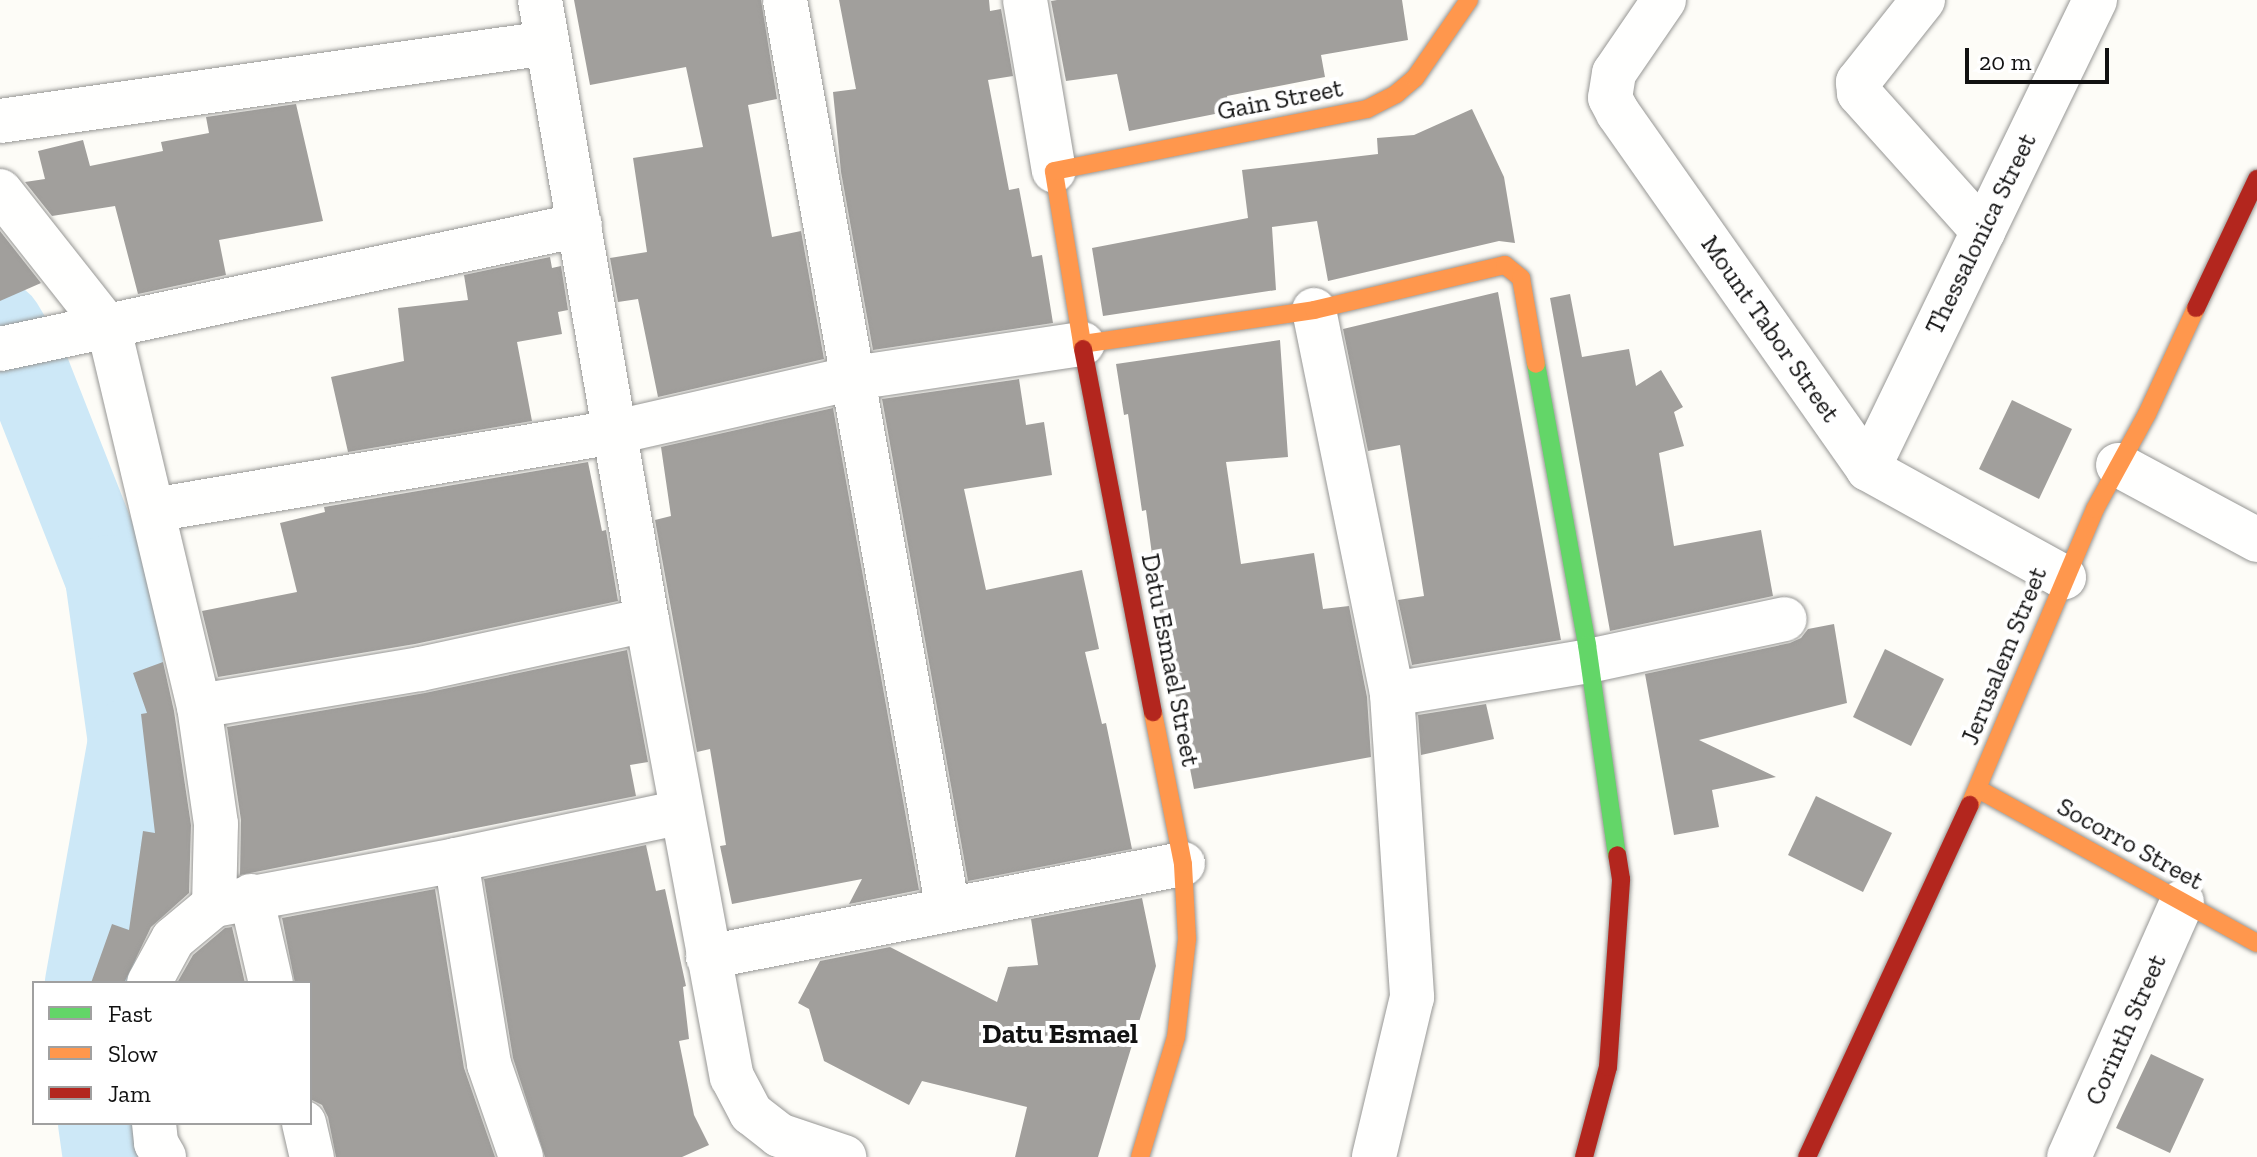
<!DOCTYPE html>
<style>
body{margin:0}
#map{position:relative;width:2257px;height:1157px;overflow:hidden;background:#fdfcf7;font-family:"Zilla Slab",serif}
div>[style]{position:absolute}
.river>*{height:86px;margin:-43px;padding:0 43px;transform-origin:43px;border-radius:43px;background:#cde8f7}
.building>*{inset:0;background:#a19f9c}
.roads{filter:drop-shadow(0 0 2px #979795) drop-shadow(0 0 2px #979795)}
.street>*{height:44px;margin:-22px;padding:0 22px;transform-origin:22px;border-radius:22px;background:#fffffe}
.fast>*{height:18px;margin:-9px;padding:0 9px;transform-origin:9px;border-radius:9px;background:#63d668}
.slow>*{height:18px;margin:-9px;padding:0 9px;transform-origin:9px;border-radius:9px;background:#ff974d}
.jam>*{height:18px;margin:-9px;padding:0 9px;transform-origin:9px;border-radius:9px;background:#b3261e}
span{translate:-50% -50%;white-space:nowrap;text-align:center;line-height:1.15;-webkit-text-stroke:8px #fff;paint-order:stroke}
.street-label{font-size:26px;color:#111}
.neighbourhood-label{font-size:28px;color:#111;font-weight:700}
.legend{position:absolute;left:32px;top:981px;width:280px;height:144px;box-sizing:border-box;background:#fff;border:2px solid #a0a0a0;margin:0;padding:10px 14px;list-style:none;font-size:24px;color:#111}
.legend li{display:flex;align-items:center;gap:16px;height:40px}
.legend b{width:40px;border:2px solid #a0a0a0}
.scale{position:absolute;left:1965px;top:48px;width:144px;height:36px;box-sizing:border-box;border:4px solid #111;border-top:0;padding-left:10px;font-size:24px;line-height:28px;white-space:nowrap;color:#111;-webkit-text-stroke:6px #fff;paint-order:stroke}
</style>
<div id="map">
<div class="river">
<i style="left:0;top:325px;width:49px;rotate:59.2deg"></i>
<i style="left:25px;top:367px;width:227px;rotate:68.5deg"></i>
<i style="left:108px;top:578px;width:165px;rotate:82deg"></i>
<i style="left:131px;top:741px;width:246px;rotate:100.1deg"></i>
<i style="left:101px;top:1123px;width:34px;rotate:82deg"></i>
</div>
<div class="building">
<i style="clip-path:polygon(574px 0,761px 0,777px 99px,748px 105px,772px 237px,801px 231px,824px 359px,658px 397px,638px 299px,618px 302px,610px 258px,647px 252px,633px 158px,703px 147px,686px 67px,590px 85px)"></i>
<i style="clip-path:polygon(839px 0,989px 0,990px 11px,1001px 9px,1013px 76px,988px 80px,1009px 190px,1019px 188px,1032px 257px,1042px 255px,1053px 323px,873px 350px,841px 172px,833px 92px,856px 89px)"></i>
<i style="clip-path:polygon(1057px 0,1402px 0,1408px 40px,1321px 55px,1325px 77px,1227px 96px,1230px 111px,1129px 131px,1117px 74px,1066px 81px,1051px 1px)"></i>
<i style="clip-path:polygon(296px 104px,323px 221px,219px 240px,226px 275px,138px 294px,115px 206px,52px 216px,25px 182px,45px 179px,38px 151px,83px 140px,90px 166px,163px 151px,161px 142px,209px 133px,206px 117px)"></i>
<i style="clip-path:polygon(1472px 109px,1504px 177px,1515px 243px,1499px 241px,1328px 281px,1317px 221px,1272px 227px,1276px 290px,1103px 316px,1092px 248px,1248px 218px,1242px 170px,1378px 154px,1377px 138px,1414px 135px)"></i>
<i style="clip-path:polygon(0 231px,41px 283px,0 301px)"></i>
<i style="clip-path:polygon(550px 257px,552px 268px,561px 266px,568px 310px,558px 312px,562px 334px,517px 342px,532px 421px,348px 452px,331px 377px,404px 361px,398px 308px,468px 300px,464px 275px)"></i>
<i style="clip-path:polygon(1498px 292px,1561px 640px,1412px 665px,1398px 600px,1424px 596px,1400px 445px,1368px 451px,1343px 329px)"></i>
<i style="clip-path:polygon(1570px 294px,1582px 357px,1629px 349px,1636px 386px,1661px 370px,1683px 407px,1674px 412px,1684px 446px,1659px 453px,1674px 546px,1761px 530px,1773px 596px,1610px 631px,1550px 298px)"></i>
<i style="clip-path:polygon(1280px 340px,1288px 457px,1226px 462px,1241px 564px,1314px 553px,1323px 609px,1349px 606px,1367px 697px,1371px 757px,1194px 789px,1161px 621px,1146px 510px,1142px 511px,1128px 414px,1124px 415px,1116px 364px)"></i>
<i style="clip-path:polygon(1019px 379px,1026px 425px,1044px 422px,1052px 475px,964px 489px,986px 590px,1082px 570px,1099px 649px,1085px 652px,1102px 724px,1106px 723px,1132px 849px,968px 881px,882px 399px)"></i>
<i style="clip-path:polygon(2012px 400px,2072px 429px,2039px 499px,1979px 469px)"></i>
<i style="clip-path:polygon(833px 408px,919px 890px,849px 904px,862px 879px,732px 904px,720px 846px,726px 845px,710px 749px,697px 752px,655px 520px,671px 516px,661px 447px)"></i>
<i style="clip-path:polygon(588px 462px,602px 531px,606px 530px,618px 601px,415px 644px,218px 677px,202px 611px,297px 592px,280px 523px,325px 512px,324px 507px,330px 506px)"></i>
<i style="clip-path:polygon(1834px 624px,1847px 703px,1699px 740px,1776px 777px,1712px 790px,1719px 827px,1674px 835px,1645px 674px,1790px 643px,1801px 638px,1808px 629px)"></i>
<i style="clip-path:polygon(1885px 649px,1944px 679px,1911px 746px,1853px 717px)"></i>
<i style="clip-path:polygon(627px 650px,648px 762px,630px 765px,636px 796px,240px 875px,241px 820px,227px 727px,425px 693px)"></i>
<i style="clip-path:polygon(163px 662px,174px 711px,191px 825px,189px 893px,151px 927px,124px 983px,91px 983px,112px 924px,129px 930px,143px 831px,155px 833px,141px 714px,147px 713px,133px 673px)"></i>
<i style="clip-path:polygon(1486px 704px,1494px 739px,1421px 755px,1418px 715px)"></i>
<i style="clip-path:polygon(1816px 796px,1892px 833px,1863px 892px,1788px 855px)"></i>
<i style="clip-path:polygon(646px 845px,656px 891px,665px 889px,686px 986px,683px 987px,689px 1039px,679px 1041px,694px 1115px,709px 1145px,682px 1157px,545px 1157px,513px 1058px,484px 879px)"></i>
<i style="clip-path:polygon(435px 889px,464px 1068px,495px 1157px,336px 1157px,328px 1117px,322px 1105px,310px 1099px,310px 983px,295px 983px,282px 918px)"></i>
<i style="clip-path:polygon(1142px 898px,1156px 966px,1098px 1157px,1015px 1157px,1027px 1107px,922px 1081px,909px 1105px,824px 1061px,809px 1009px,798px 1003px,820px 961px,890px 947px,997px 1002px,1008px 967px,1038px 965px,1031px 919px)"></i>
<i style="clip-path:polygon(232px 927px,245px 983px,177px 983px,193px 955px,225px 928px)"></i>
<i style="clip-path:polygon(2151px 1054px,2204px 1079px,2170px 1153px,2116px 1128px)"></i>
</div>
<div class="roads">
<div class="street">
<i style="left:540px;top:0;width:629px;rotate:80.21deg"></i>
<i style="left:647px;top:620px;width:465px;rotate:79.5deg"></i>
<i style="left:732px;top:1077px;width:41px;rotate:62.2deg"></i>
<i style="left:751px;top:1113px;width:36px;rotate:38deg"></i>
<i style="left:779px;top:1135px;width:69px;rotate:18.7deg"></i>
<i style="left:785px;top:0;width:924px;rotate:79.84deg"></i>
<i style="left:1025px;top:0;width:173px;rotate:80.4deg"></i>
<i style="left:1664px;top:0;width:88px;rotate:124.4deg"></i>
<i style="left:1614px;top:73px;width:25px;rotate:99deg"></i>
<i style="left:1610px;top:98px;width:17px;rotate:62deg"></i>
<i style="left:1618px;top:113px;width:435px;rotate:54.9deg"></i>
<i style="left:1868px;top:469px;width:224px;rotate:28.9deg"></i>
<i style="left:1923px;top:0;width:105px;rotate:128.4deg"></i>
<i style="left:1858px;top:82px;width:11px;rotate:85deg"></i>
<i style="left:1859px;top:93px;width:186px;rotate:48.1deg"></i>
<i style="left:0;top:121px;width:553px;rotate:-8.12deg"></i>
<i style="left:0;top:191px;width:176px;rotate:51.7deg"></i>
<i style="left:109px;top:329px;width:388px;rotate:76.6deg"></i>
<i style="left:199px;top:706px;width:119px;rotate:81.8deg"></i>
<i style="left:216px;top:824px;width:81px;rotate:91.4deg"></i>
<i style="left:214px;top:905px;width:53px;rotate:140.3deg"></i>
<i style="left:173px;top:939px;width:50px;rotate:118.6deg"></i>
<i style="left:1314px;top:310px;width:392px;rotate:78.5deg"></i>
<i style="left:1392px;top:694px;width:304px;rotate:86.2deg"></i>
<i style="left:1412px;top:997px;width:164px;rotate:103.4deg"></i>
<i style="left:0;top:349px;width:593px;rotate:-12.07deg"></i>
<i style="left:2118px;top:465px;width:158px;rotate:28.3deg"></i>
<i style="left:1868px;top:469px;width:521px;rotate:-64.17deg"></i>
<i style="left:153px;top:510px;width:470px;rotate:-9.6deg"></i>
<i style="left:616px;top:432px;width:244px;rotate:-12.8deg"></i>
<i style="left:854px;top:378px;width:231px;rotate:-8.5deg"></i>
<i style="left:1392px;top:694px;width:200px;rotate:-9.5deg"></i>
<i style="left:1589px;top:661px;width:200px;rotate:-12.1deg"></i>
<i style="left:199px;top:706px;width:224px;rotate:-9.5deg"></i>
<i style="left:420px;top:669px;width:232px;rotate:-12.2deg"></i>
<i style="left:456px;top:860px;width:207px;rotate:80.8deg"></i>
<i style="left:489px;top:1064px;width:98px;rotate:71deg"></i>
<i style="left:251px;top:896px;width:89px;rotate:77.1deg"></i>
<i style="left:214px;top:905px;width:246px;rotate:-10.5deg"></i>
<i style="left:456px;top:860px;width:230px;rotate:-12deg"></i>
<i style="left:708px;top:957px;width:484px;rotate:-11.1deg"></i>
<i style="left:154px;top:1123px;width:20px;rotate:84deg"></i>
<i style="left:156px;top:1143px;width:16px;rotate:60deg"></i>
<i style="left:304px;top:1123px;width:35px;rotate:77deg"></i>
<i style="left:2069px;top:1157px;width:279px;rotate:-66.1deg"></i>
</div>
<div class="fast">
<i style="left:1536px;top:364px;width:286px;rotate:79.7deg"></i>
<i style="left:1587px;top:645px;width:212px;rotate:81.9deg"></i>
</div>
<div class="slow">
<i style="left:1082px;top:344px;width:234px;rotate:-8.3deg"></i>
<i style="left:1314px;top:310px;width:196px;rotate:-13.3deg"></i>
<i style="left:1505px;top:265px;width:21px;rotate:39deg"></i>
<i style="left:1521px;top:278px;width:87px;rotate:80.1deg"></i>
<i style="left:1083px;top:349px;width:180px;rotate:-99.3deg"></i>
<i style="left:1054px;top:171px;width:319px;rotate:-11.2deg"></i>
<i style="left:1367px;top:109px;width:33px;rotate:-27deg"></i>
<i style="left:1396px;top:94px;width:25px;rotate:-40deg"></i>
<i style="left:1415px;top:78px;width:95px;rotate:-55.3deg"></i>
<i style="left:1978px;top:789px;width:319px;rotate:28.9deg"></i>
<i style="left:1970px;top:805px;width:321px;rotate:-67.1deg"></i>
<i style="left:2095px;top:509px;width:108px;rotate:-61.3deg"></i>
<i style="left:2147px;top:414px;width:117px;rotate:-65.2deg"></i>
<i style="left:1140px;top:1157px;width:125px;rotate:-73.3deg"></i>
<i style="left:1176px;top:1037px;width:99px;rotate:-83.6deg"></i>
<i style="left:1187px;top:939px;width:75px;rotate:-93.1deg"></i>
<i style="left:1183px;top:864px;width:155px;rotate:-101.2deg"></i>
</div>
<div class="jam">
<i style="left:2196px;top:308px;width:143px;rotate:-64.7deg"></i>
<i style="left:1083px;top:349px;width:370px;rotate:79.1deg"></i>
<i style="left:1584px;top:1157px;width:93px;rotate:-75.1deg"></i>
<i style="left:1608px;top:1067px;width:188px;rotate:-86deg"></i>
<i style="left:1621px;top:879px;width:24px;rotate:-99deg"></i>
<i style="left:1807px;top:1157px;width:388px;rotate:-65.2deg"></i>
</div>
</div>
<div class="street-label">
<span style="left:1280px;top:100px;rotate:-11deg">Gain Street</span>
<span style="left:1981px;top:234px;rotate:-64deg">Thessalonica Street</span>
<span style="left:1770px;top:329px;rotate:55deg">Mount Tabor Street</span>
<span style="left:2004px;top:656px;rotate:-68deg">Jerusalem Street</span>
<span style="left:1170px;top:660px;rotate:79deg">Datu Esmael Street</span>
<span style="left:2130px;top:844px;rotate:29deg">Socorro Street</span>
<span style="left:2126px;top:1030px;rotate:-66deg">Corinth Street</span>
</div>
<div class="neighbourhood-label">
<span style="left:1060px;top:1034px">Datu Esmael</span>
</div>
<ul class="legend">
<li><b style="height:10px;background:#63d668"></b>Fast</li>
<li><b style="height:10px;background:#ff974d"></b>Slow</li>
<li><b style="height:10px;background:#b3261e"></b>Jam</li>
</ul>
<div class="scale">20 m</div>
</div>
